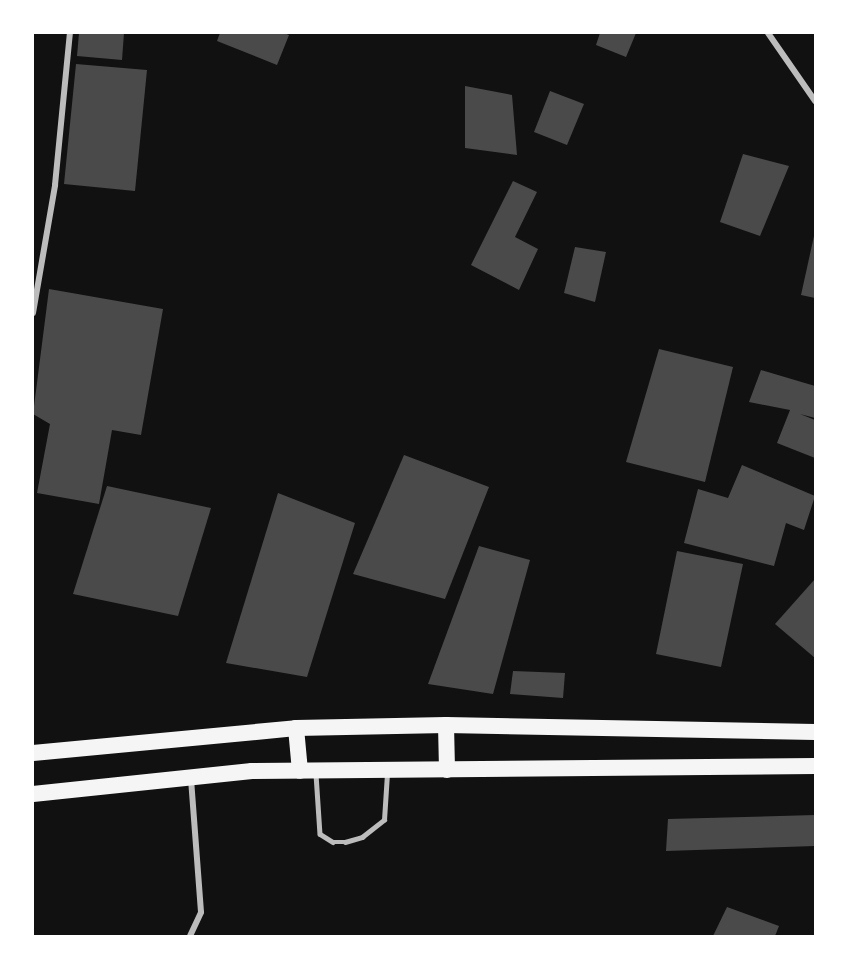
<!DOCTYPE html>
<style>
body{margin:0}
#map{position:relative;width:848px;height:969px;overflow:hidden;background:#111;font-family:Raleway,sans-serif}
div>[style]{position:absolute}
.building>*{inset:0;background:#4a4a4a}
.service>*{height:4.5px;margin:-2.25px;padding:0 2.25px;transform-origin:2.25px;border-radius:2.25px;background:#bcbcbc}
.minor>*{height:6px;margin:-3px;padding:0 3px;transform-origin:3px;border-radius:3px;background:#bcbcbc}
.trunk>*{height:16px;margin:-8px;padding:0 8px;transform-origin:8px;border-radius:8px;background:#f5f5f5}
span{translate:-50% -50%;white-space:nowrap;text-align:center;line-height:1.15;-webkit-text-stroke:4.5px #fff;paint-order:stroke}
.frame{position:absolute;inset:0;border:34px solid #fff;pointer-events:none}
</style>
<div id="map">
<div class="building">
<i style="clip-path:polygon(79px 33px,124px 33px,122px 60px,77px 56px)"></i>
<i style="clip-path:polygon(220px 33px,284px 33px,289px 35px,277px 65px,217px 41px)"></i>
<i style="clip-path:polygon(600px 33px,636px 33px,626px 57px,596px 45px)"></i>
<i style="clip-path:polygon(76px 64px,147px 70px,135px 191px,64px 184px)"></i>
<i style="clip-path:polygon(465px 86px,512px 95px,517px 155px,465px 148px)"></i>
<i style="clip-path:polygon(550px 91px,584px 104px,567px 145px,534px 132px)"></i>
<i style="clip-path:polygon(743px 154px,789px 166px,760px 236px,720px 222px)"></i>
<i style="clip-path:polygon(513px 181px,537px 192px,515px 237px,538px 249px,519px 290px,471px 265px)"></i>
<i style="clip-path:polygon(814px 236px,815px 236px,815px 298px,801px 295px)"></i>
<i style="clip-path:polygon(575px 247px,606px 252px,595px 302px,564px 293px)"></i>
<i style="clip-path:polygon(49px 289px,163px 309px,141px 435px,112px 430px,99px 504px,37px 493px,50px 424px,33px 414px)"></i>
<i style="clip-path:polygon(659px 349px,733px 367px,705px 482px,626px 462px)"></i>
<i style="clip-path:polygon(761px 370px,815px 386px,815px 418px,800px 414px,815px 420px,815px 458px,777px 443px,790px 410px,749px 402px)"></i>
<i style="clip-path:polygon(404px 455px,489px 487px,445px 599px,353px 574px)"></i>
<i style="clip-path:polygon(742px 465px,815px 496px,804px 530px,786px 523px,774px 566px,684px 543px,698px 489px,728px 498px)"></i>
<i style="clip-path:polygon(107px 486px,211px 508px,178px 616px,73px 594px)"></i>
<i style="clip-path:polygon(278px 493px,355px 523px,307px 677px,226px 663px)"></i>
<i style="clip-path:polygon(479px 546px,530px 560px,493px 694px,428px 684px)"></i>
<i style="clip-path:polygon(677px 551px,743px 564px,721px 667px,656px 654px)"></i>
<i style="clip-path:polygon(815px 579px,815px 658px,775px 624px)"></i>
<i style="clip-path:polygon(513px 671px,565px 673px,563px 698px,510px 694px)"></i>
<i style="clip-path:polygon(815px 815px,815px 846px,666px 851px,668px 819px)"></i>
<i style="clip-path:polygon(727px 907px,779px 926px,775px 936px,713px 936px)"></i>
</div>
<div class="service">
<i style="left:316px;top:774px;width:60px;rotate:86.2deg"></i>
<i style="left:320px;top:834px;width:15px;rotate:32deg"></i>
<i style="left:333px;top:842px;width:12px"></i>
<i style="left:345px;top:842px;width:18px;rotate:-16deg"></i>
<i style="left:362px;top:837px;width:28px;rotate:-38deg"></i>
<i style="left:384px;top:820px;width:47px;rotate:-86.3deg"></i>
</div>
<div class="minor">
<i style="left:768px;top:33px;width:83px;rotate:55.3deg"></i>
<i style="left:33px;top:313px;width:130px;rotate:-80.2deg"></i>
<i style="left:55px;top:185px;width:153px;rotate:-84.4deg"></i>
<i style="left:190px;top:936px;width:26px;rotate:-65deg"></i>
<i style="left:201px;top:912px;width:132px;rotate:-94.3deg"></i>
</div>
<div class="trunk">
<i style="left:446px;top:725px;width:45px;rotate:88.7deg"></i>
<i style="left:296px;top:728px;width:43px;rotate:84.7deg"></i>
<i style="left:33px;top:753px;width:264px;rotate:-5.4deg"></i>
<i style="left:296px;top:728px;width:150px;rotate:-1.1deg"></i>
<i style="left:446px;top:725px;width:369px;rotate:1.1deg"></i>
<i style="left:33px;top:794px;width:220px;rotate:-6deg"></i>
<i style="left:252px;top:771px;width:563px;rotate:-0.51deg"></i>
</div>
<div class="frame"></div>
</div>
